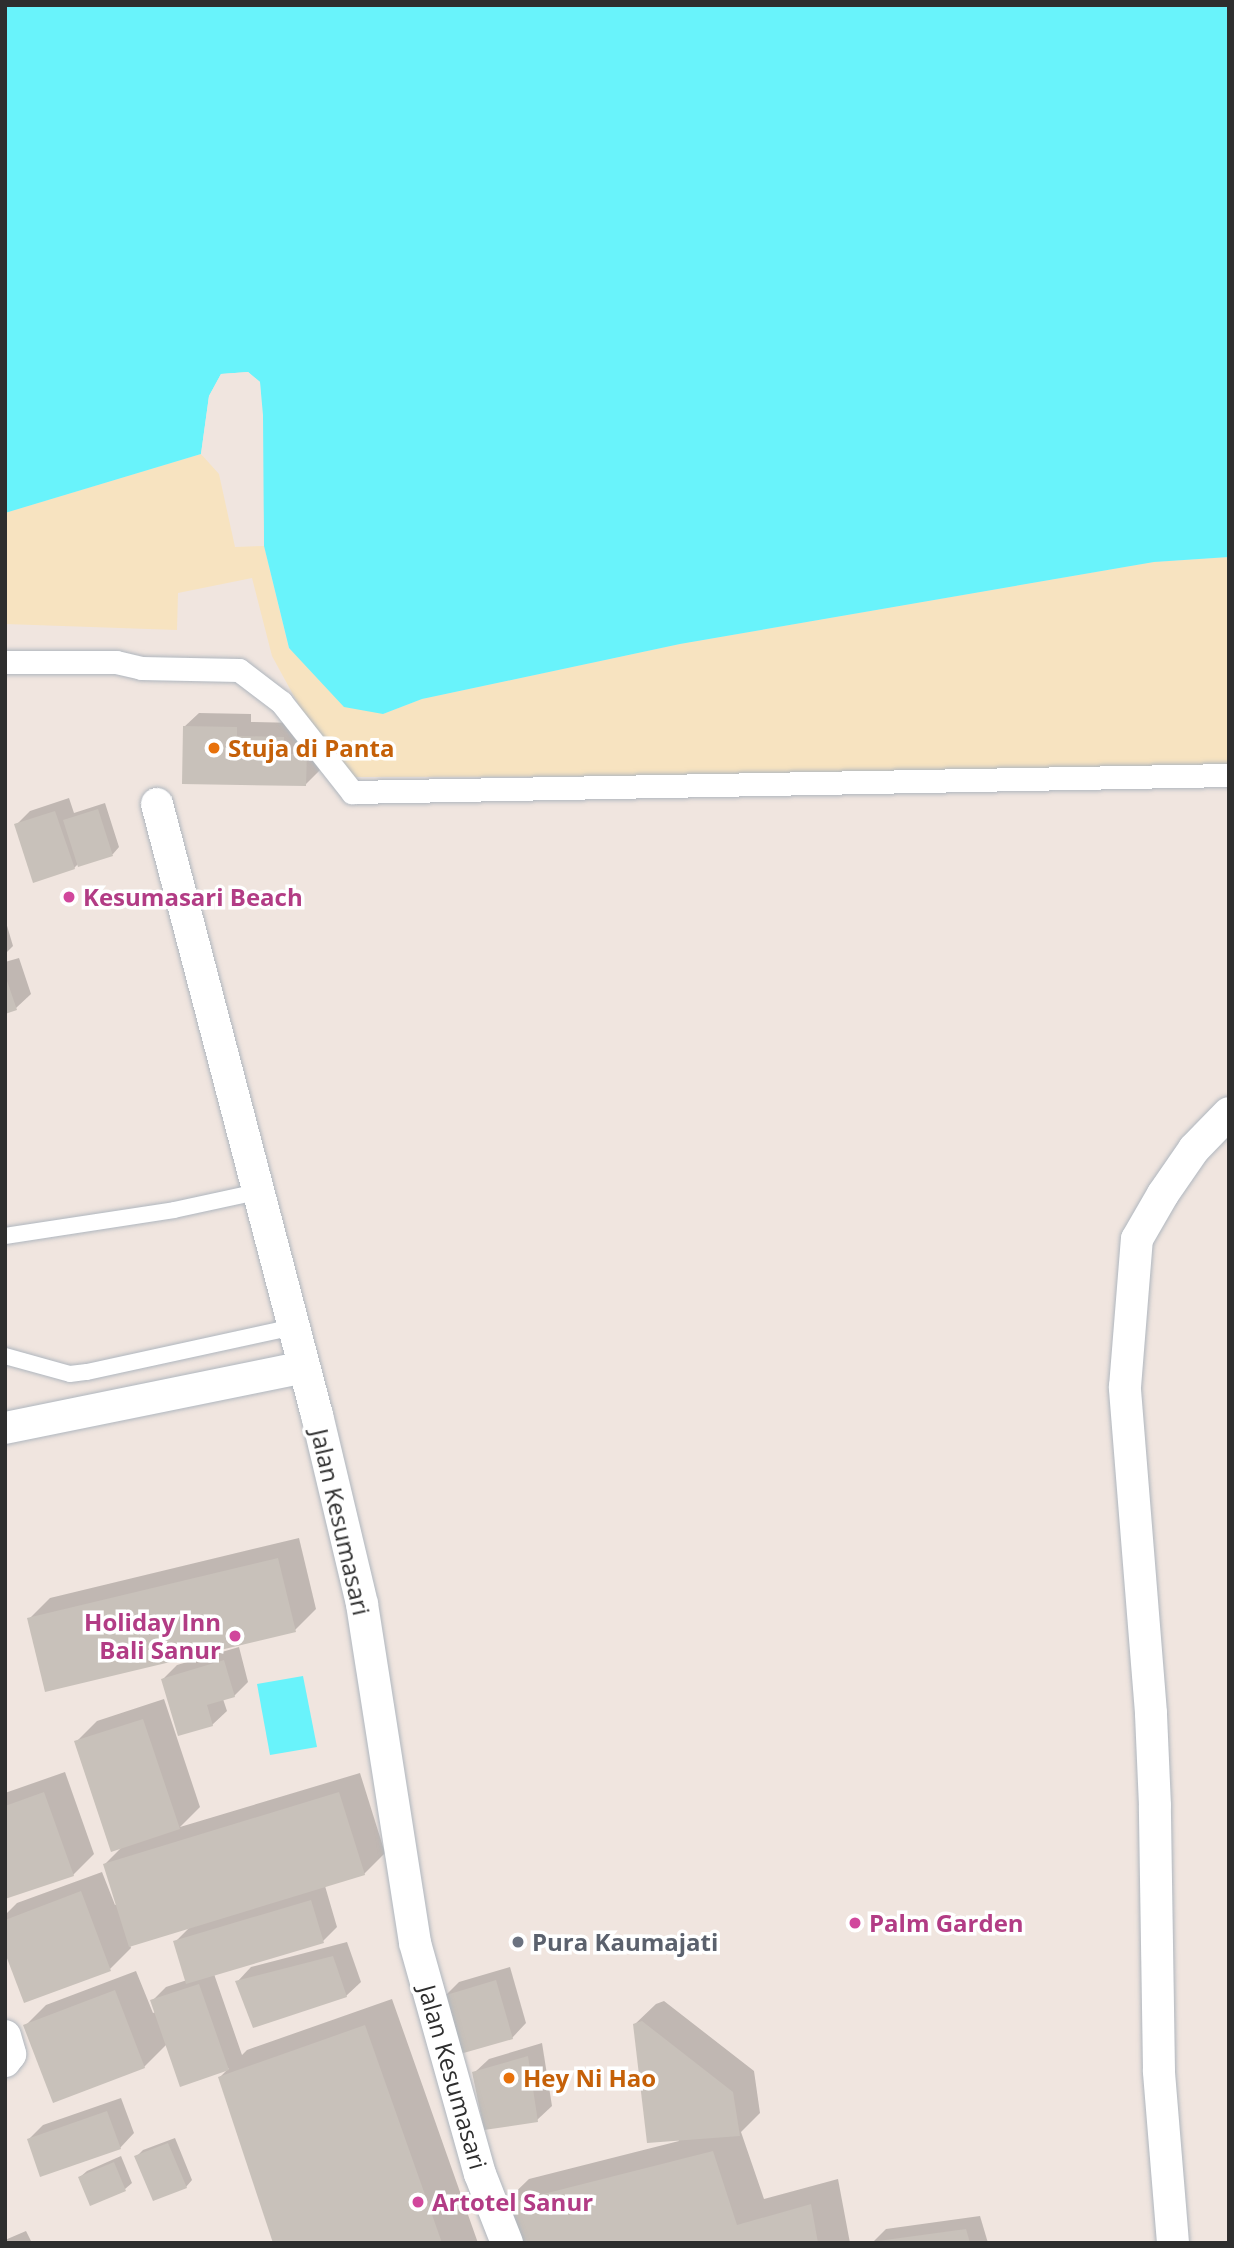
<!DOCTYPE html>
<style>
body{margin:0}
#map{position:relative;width:1234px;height:2248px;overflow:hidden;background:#f0e5df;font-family:"Open Sans",sans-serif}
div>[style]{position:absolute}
.sand>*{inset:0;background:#f7e3c0}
.water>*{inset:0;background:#69f3fb}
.pier>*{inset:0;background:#f0e5df}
.shadow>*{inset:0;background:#0003}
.building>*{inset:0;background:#c8c1ba}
.roads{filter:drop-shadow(0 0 2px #afb6be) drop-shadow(0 0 2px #afb6be)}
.service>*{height:16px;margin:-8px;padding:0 8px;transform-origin:8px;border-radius:8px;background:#fff}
.pedestrian>*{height:23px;margin:-11.5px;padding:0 11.5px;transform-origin:11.5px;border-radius:11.5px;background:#fff}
.minor>*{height:32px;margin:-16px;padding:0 16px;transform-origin:16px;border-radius:16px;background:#fff}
.dots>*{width:19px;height:19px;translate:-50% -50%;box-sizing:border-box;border:4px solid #fff;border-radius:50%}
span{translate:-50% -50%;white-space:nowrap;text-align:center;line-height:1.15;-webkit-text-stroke:7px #fff;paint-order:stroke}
.food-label{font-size:24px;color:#c56008;font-weight:700}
.left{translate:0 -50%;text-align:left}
.hotel-label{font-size:24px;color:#b23c85;font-weight:700}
.right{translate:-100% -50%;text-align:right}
.street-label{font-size:24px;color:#2e2e2e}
.worship-label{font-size:24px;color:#5b616d;font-weight:700}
.frame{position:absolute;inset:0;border:7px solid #2e2e2e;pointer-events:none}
</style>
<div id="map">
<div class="sand">
<i style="clip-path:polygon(201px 454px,219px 474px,235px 547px,264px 546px,289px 649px,383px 714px,422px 699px,680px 644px,1154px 562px,1229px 557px,1229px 775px,349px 777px,314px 733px,272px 656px,252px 578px,178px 593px,177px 630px,5px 624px,5px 513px)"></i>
</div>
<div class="water">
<i style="clip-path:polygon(5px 5px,1229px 5px,1229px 557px,1154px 562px,680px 644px,422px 699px,383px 714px,344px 707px,289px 648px,264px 546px,260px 382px,248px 372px,221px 374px,209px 396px,201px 454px,5px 513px)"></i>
<i style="clip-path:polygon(303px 1676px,317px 1747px,270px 1755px,257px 1684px)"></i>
</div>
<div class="pier">
<i style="clip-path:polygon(248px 372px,260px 382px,263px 415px,264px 546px,260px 546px,257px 384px,247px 375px,223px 377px,212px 397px,203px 456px,201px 454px,209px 396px,221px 374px)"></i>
</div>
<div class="shadow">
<i style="clip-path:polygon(199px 713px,251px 714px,251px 722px,298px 723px,320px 741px,320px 770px,306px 784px,184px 727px)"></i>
<i style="clip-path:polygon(69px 798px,74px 813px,105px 803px,119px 847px,113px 854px,79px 863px,74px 868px,16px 825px,30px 811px)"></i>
<i style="clip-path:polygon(5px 919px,13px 946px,5px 954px)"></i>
<i style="clip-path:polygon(19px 958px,31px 994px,16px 1008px,5px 1012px,5px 962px)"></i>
<i style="clip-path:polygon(299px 1538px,316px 1609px,295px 1630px,29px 1619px,50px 1598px)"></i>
<i style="clip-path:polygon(239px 1647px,248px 1682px,234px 1696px,223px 1699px,227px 1711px,212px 1725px,163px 1679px,177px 1665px)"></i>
<i style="clip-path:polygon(164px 1699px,200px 1807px,180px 1827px,360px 1773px,385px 1853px,364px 1874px,325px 1886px,337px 1927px,323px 1941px,214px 1974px,242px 2055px,247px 2050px,392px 1999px,478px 2243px,275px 2243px,220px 2077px,229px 2068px,181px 2084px,167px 2044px,144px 2067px,25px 2026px,46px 2005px,136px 1971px,153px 2013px,156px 2012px,152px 2001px,166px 1987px,187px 1980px,175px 1942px,190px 1927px,130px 1945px,131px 1948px,110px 1969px,5px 1948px,5px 1915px,17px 1903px,102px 1872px,115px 1905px,117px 1904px,105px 1864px,123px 1846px,76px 1742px,97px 1721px)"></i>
<i style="clip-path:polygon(65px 1772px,94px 1854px,73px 1875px,5px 1897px,5px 1793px)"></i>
<i style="clip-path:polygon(347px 1942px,361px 1982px,346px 1996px,237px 1982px,251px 1967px)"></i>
<i style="clip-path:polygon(510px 1967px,526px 2023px,512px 2038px,445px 1996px,459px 1982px)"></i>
<i style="clip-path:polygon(664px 2001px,754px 2071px,760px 2113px,741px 2132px,764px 2199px,838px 2179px,850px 2243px,513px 2243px,502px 2205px,529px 2179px,679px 2141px,634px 2025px,656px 2004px)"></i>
<i style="clip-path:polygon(542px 2043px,552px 2106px,537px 2120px,474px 2073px,489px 2059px)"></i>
<i style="clip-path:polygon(121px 2098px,134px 2133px,120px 2148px,29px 2139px,43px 2125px)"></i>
<i style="clip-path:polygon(175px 2138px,192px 2180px,186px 2187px,136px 2157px,143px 2150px)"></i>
<i style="clip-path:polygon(121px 2156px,132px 2183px,125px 2189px,80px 2177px,87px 2171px)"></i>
<i style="clip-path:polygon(980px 2216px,988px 2243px,872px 2243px,886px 2229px)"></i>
<i style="clip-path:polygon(26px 2231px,32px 2243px,5px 2243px,5px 2240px)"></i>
</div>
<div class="building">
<i style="clip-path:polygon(183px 726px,237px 727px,237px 736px,284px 737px,284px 754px,307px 754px,306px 786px,182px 784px)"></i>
<i style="clip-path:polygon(98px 809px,113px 856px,78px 867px,63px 820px)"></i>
<i style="clip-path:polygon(55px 811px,75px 869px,33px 883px,14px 824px)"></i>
<i style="clip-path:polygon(5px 975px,17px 1010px,5px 1014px)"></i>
<i style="clip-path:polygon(278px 1558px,296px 1632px,45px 1692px,27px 1618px)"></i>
<i style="clip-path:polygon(224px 1660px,235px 1697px,207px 1705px,213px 1726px,178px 1736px,161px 1679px)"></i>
<i style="clip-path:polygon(143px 1719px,180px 1829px,111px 1852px,74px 1741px)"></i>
<i style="clip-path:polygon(44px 1792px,74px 1876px,5px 1899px,5px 1806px)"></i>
<i style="clip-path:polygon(339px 1792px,365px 1875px,129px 1947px,103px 1864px)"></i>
<i style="clip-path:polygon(81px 1891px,111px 1971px,24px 2003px,5px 1953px,5px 1920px)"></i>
<i style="clip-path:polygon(311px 1900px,324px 1943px,186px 1984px,173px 1941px)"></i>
<i style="clip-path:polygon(333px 1956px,347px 1997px,253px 2028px,235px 1981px)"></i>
<i style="clip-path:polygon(496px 1980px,513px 2039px,460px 2054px,443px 1996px)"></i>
<i style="clip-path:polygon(199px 1984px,229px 2070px,180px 2087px,150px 2000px)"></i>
<i style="clip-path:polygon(115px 1990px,145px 2068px,53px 2103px,23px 2025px)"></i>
<i style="clip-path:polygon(642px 2021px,733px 2092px,740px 2136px,647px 2143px,633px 2024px)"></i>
<i style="clip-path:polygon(365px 2025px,442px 2243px,273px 2243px,218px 2077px)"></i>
<i style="clip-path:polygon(528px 2056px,538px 2122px,484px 2130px,472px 2072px)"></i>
<i style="clip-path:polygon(107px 2111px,121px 2149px,40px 2177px,27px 2139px)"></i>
<i style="clip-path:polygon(168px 2143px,187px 2188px,153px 2201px,134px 2156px)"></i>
<i style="clip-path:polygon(713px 2151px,737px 2225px,811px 2204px,818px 2243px,512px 2243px,500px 2205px)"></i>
<i style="clip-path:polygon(114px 2162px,126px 2191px,90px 2206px,78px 2177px)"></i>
<i style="clip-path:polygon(966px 2229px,970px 2243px,879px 2243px,878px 2241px)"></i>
</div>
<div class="roads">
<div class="service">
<i style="left:5px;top:1236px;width:171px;rotate:-8.7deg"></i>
<i style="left:174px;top:1210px;width:85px;rotate:-12.2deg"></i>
<i style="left:5px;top:1356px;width:67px;rotate:15.5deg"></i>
<i style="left:70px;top:1374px;width:17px;rotate:-7deg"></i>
<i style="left:87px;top:1372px;width:212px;rotate:-12.3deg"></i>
</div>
<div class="pedestrian">
<i style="left:5px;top:662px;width:111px"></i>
<i style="left:116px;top:662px;width:26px;rotate:13deg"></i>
<i style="left:141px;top:668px;width:98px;rotate:1.2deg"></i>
<i style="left:239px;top:670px;width:53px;rotate:37.3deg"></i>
<i style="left:281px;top:702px;width:115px;rotate:51.7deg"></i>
<i style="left:352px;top:792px;width:877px;rotate:-1.11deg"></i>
</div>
<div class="minor">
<i style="left:157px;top:804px;width:632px;rotate:75.33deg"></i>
<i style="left:317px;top:1415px;width:194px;rotate:76.6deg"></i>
<i style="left:362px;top:1604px;width:343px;rotate:81.1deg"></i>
<i style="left:415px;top:1943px;width:240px;rotate:74.3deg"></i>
<i style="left:480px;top:2174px;width:74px;rotate:68.6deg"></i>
<i style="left:5px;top:1428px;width:305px;rotate:-11.5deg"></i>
<i style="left:5px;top:2036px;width:19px;rotate:74deg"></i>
<i style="left:10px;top:2054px;width:9px;rotate:126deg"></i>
<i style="left:1173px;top:2243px;width:173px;rotate:-94.7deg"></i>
<i style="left:1159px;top:2071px;width:265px;rotate:-90.9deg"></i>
<i style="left:1155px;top:1806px;width:93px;rotate:-92.5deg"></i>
<i style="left:1151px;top:1713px;width:327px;rotate:-94.6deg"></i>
<i style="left:1125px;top:1387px;width:148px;rotate:-85.4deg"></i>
<i style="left:1137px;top:1239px;width:52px;rotate:-60deg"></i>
<i style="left:1163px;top:1194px;width:55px;rotate:-55.4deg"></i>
<i style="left:1194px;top:1149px;width:50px;rotate:-45.8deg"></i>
</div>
</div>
<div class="dots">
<i style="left:214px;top:748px;background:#e8710a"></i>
<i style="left:69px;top:897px;background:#d1479c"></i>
<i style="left:235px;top:1636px;background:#d1479c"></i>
<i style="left:855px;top:1923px;background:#d1479c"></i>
<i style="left:518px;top:1942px;background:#6b7280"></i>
<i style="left:509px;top:2078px;background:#e8710a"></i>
<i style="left:418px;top:2202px;background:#d1479c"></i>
</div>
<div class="food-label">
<span class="left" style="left:228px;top:748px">Stuja di Panta</span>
<span class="left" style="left:523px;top:2078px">Hey Ni Hao</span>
</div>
<div class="hotel-label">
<span class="left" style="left:83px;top:897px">Kesumasari Beach</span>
<span class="right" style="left:221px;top:1636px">Holiday Inn<br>Bali Sanur</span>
<span class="left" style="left:869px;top:1923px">Palm Garden</span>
<span class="left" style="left:432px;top:2202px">Artotel Sanur</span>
</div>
<div class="street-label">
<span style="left:341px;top:1522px;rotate:77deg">Jalan Kesumasari</span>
<span style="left:453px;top:2077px;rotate:74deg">Jalan Kesumasari</span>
</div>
<div class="worship-label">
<span class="left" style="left:532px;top:1942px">Pura Kaumajati</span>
</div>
<div class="frame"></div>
</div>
